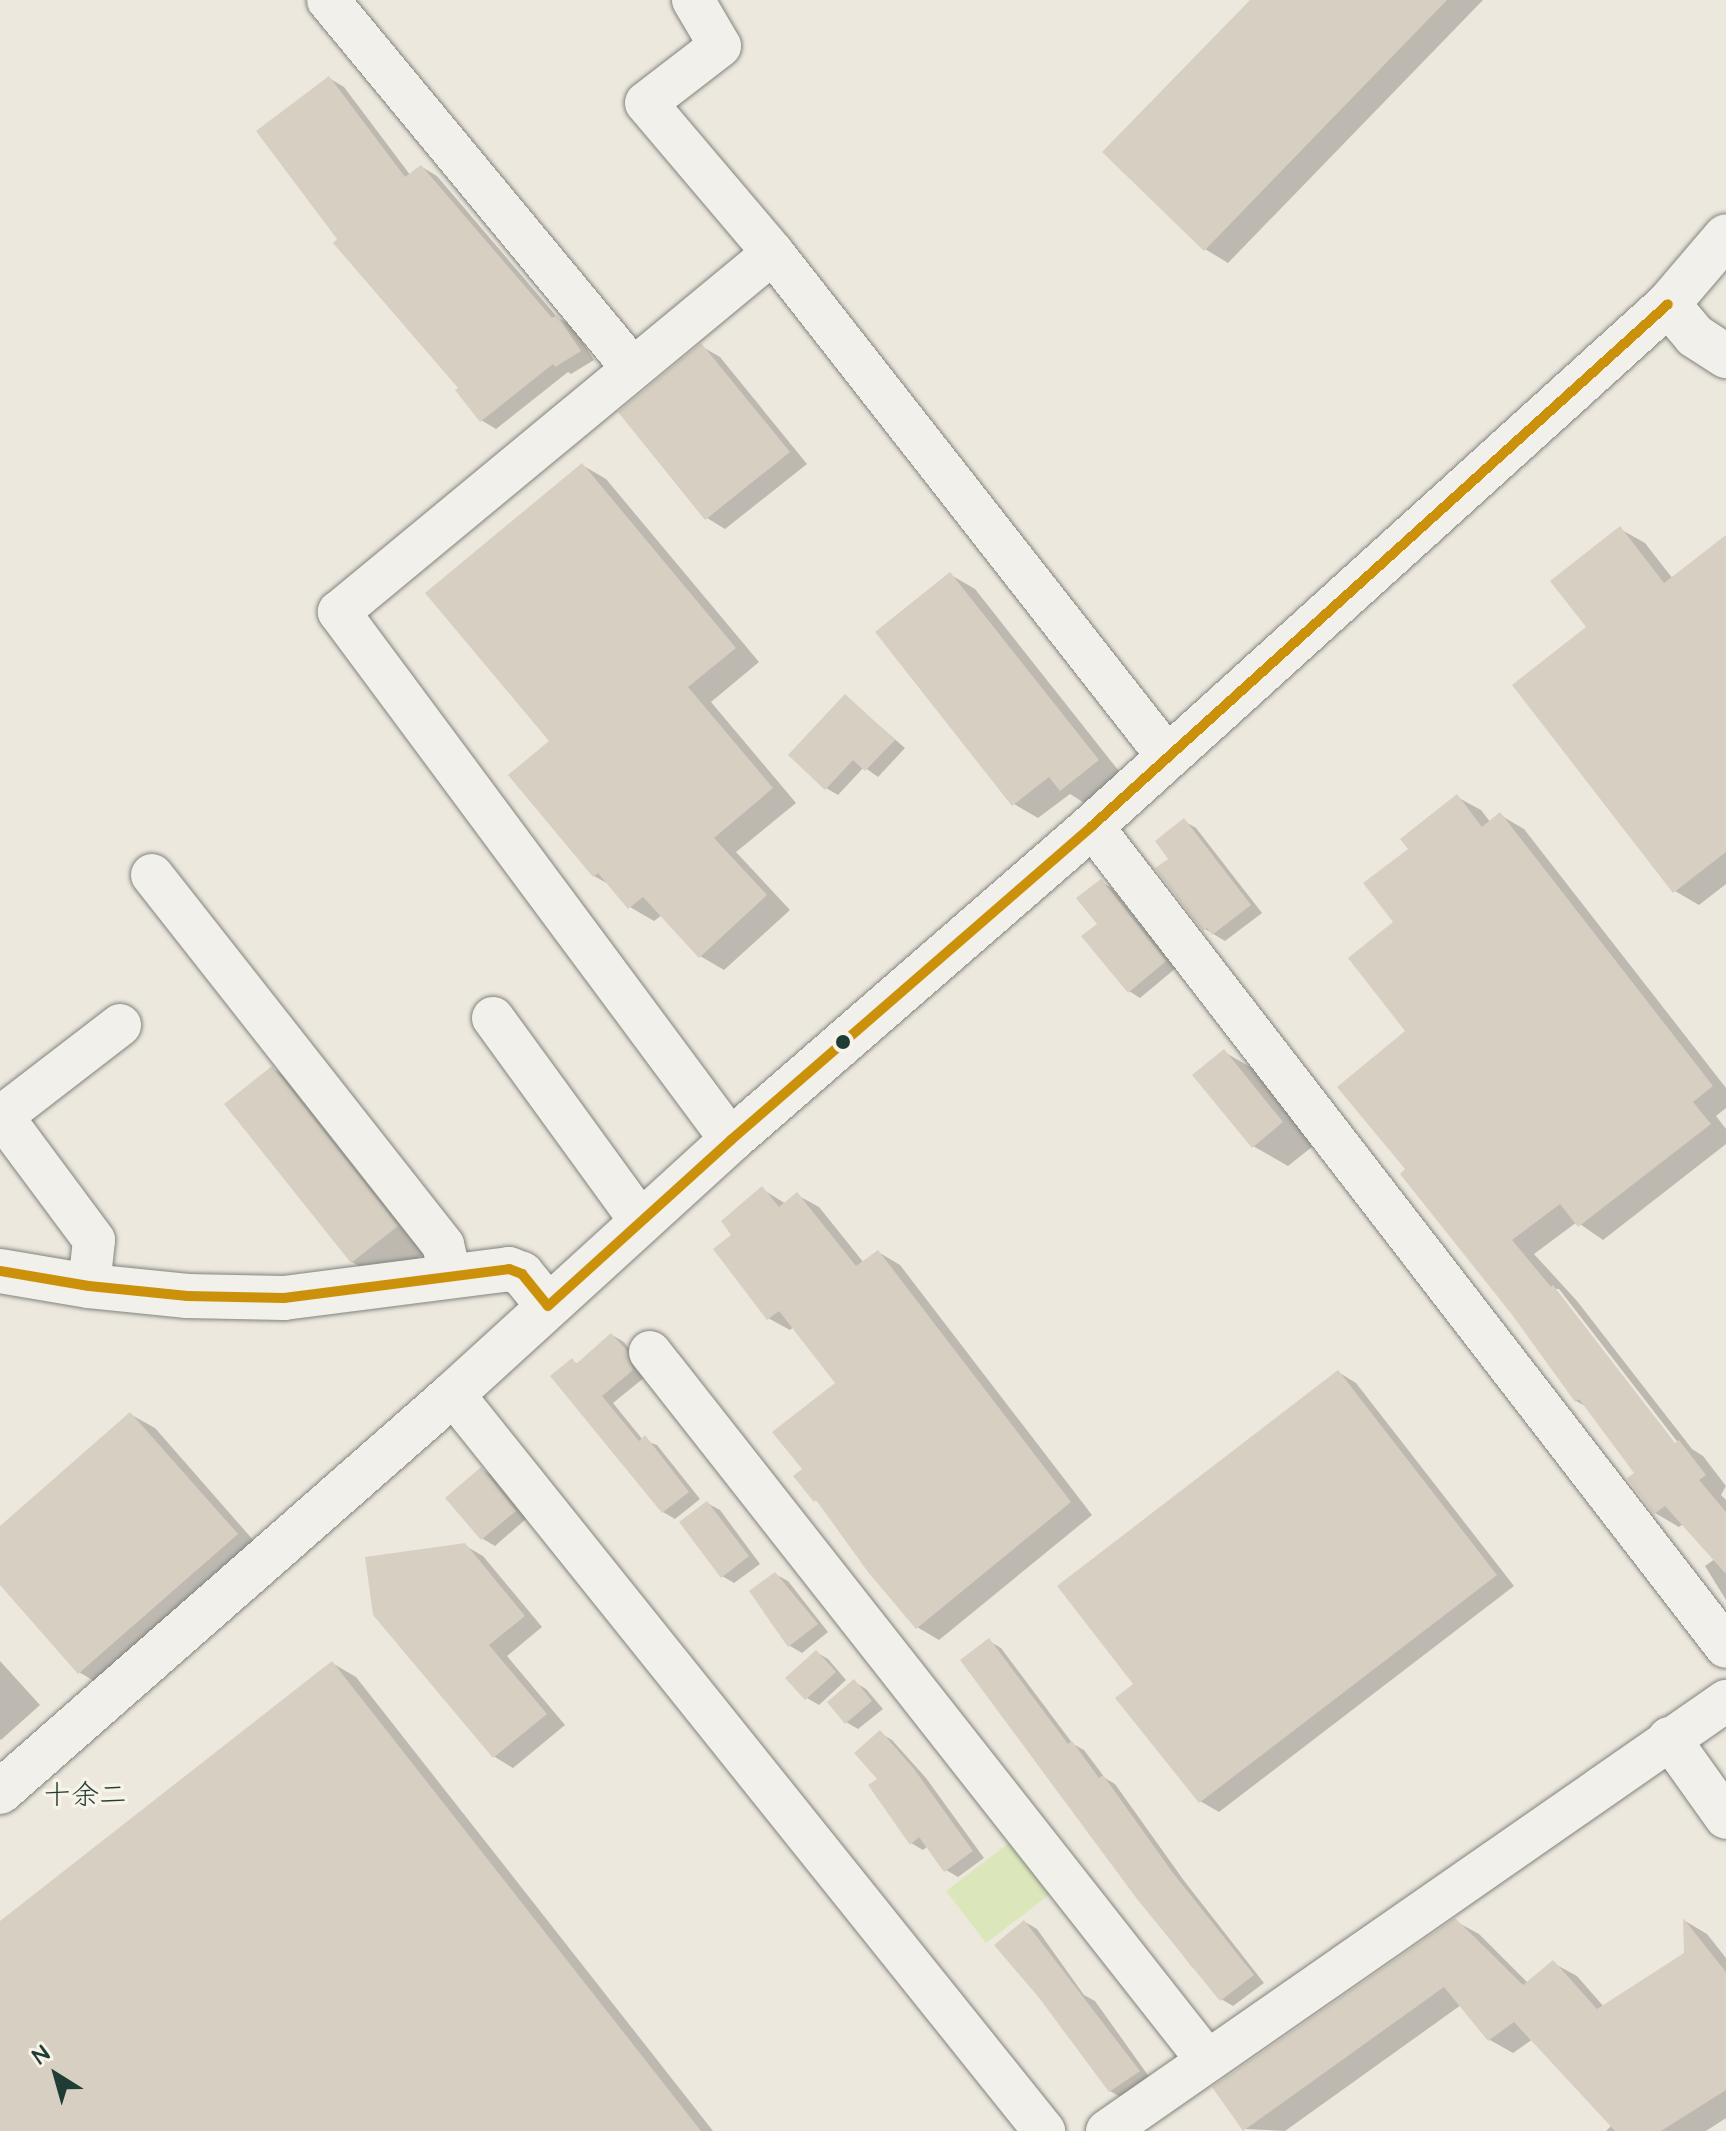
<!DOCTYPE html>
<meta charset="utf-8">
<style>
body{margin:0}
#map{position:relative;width:1726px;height:2131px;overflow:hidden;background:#ede8de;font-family:"Architects Daughter","Klee One",sans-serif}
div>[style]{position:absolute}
.green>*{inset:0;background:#dbe7bb}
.shadow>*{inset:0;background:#0003}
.building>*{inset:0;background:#d7cfc2}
.roads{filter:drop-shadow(0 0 2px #81847e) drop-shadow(0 0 2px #81847e)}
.minor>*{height:42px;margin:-21px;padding:0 21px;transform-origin:21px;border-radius:21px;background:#f1f0eb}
.tertiary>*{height:44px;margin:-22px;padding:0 22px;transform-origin:22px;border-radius:22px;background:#f1f0eb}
.bus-1>*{height:10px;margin:-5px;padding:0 5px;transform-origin:5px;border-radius:5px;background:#cc910a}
.dots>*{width:22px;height:22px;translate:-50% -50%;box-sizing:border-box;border:4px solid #f7f3e8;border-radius:50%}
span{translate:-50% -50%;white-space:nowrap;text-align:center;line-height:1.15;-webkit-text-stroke:7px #f7f3e8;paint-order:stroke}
.neighbourhood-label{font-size:28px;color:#1f3d34}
.north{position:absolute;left:16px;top:2035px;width:80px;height:80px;-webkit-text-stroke:6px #f7f3e8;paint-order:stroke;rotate:323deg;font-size:22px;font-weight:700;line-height:32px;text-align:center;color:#1f3d34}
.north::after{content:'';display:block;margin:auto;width:28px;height:36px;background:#1f3d34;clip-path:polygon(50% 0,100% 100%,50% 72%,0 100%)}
</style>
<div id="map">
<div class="green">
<i style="clip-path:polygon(1013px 1840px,1053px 1892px,986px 1943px,946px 1891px)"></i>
</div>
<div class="shadow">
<i style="clip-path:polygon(1253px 0,1483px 0,1228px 263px,1205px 249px)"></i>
<i style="clip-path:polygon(329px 78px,344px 87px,411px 176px,422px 167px,437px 176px,557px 317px,572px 326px,594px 360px,571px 374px,568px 372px,496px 429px,481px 420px,461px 388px,340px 239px)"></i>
<i style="clip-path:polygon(701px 346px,720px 357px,807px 464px,725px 529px,707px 518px)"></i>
<i style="clip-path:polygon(582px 465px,606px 479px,759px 662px,711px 702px,796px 803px,736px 852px,790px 910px,724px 970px,700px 956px,662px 915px,654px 921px,630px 907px,612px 886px,594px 876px,552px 741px)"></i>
<i style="clip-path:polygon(1620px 529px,1645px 543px,1673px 579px,1726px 538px,1726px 884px,1699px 905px,1675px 891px,1589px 628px)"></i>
<i style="clip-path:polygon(951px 575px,975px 589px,1122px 775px,1086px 804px,1070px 794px,1038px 818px,1014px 804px)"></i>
<i style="clip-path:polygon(845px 696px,905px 748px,878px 777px,864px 767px,838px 795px,826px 788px)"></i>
<i style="clip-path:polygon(evenodd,1457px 797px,1481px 810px,1491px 823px,1500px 815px,1524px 829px,1726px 1088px,1726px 1108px,1716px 1116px,1726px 1129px,1726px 1144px,1603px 1240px,1577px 1222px,1534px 1254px,1577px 1301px,1692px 1449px,1703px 1456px,1726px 1486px,1721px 1495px,1726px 1500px,1726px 1600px,1705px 1566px,1715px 1559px,1683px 1524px,1679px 1527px,1655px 1513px,1637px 1473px,1587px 1407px,1576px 1401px,1408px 1169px,1408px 1031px,1396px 922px,1410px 849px,1457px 797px,1554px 1289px,1559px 1289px,1683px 1449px,1679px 1452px,1554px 1289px)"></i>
<i style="clip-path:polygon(1184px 821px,1196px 828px,1262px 913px,1225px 941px,1205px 929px,1171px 859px)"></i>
<i style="clip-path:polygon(1101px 882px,1112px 888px,1176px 968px,1140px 998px,1129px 991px,1100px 924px)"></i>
<i style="clip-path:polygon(1224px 1052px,1259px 1072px,1317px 1143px,1288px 1166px,1253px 1146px)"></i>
<i style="clip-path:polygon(272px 1068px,307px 1089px,432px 1247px,387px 1282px,352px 1262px)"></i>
<i style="clip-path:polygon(762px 1189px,786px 1204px,797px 1195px,819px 1207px,864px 1263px,878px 1252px,900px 1265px,1092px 1515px,939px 1640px,917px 1627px,822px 1504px,815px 1500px,805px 1470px,838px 1383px,794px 1327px,790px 1330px,768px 1318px,734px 1236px)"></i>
<i style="clip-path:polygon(612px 1335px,624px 1342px,639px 1360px,645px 1377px,613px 1403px,643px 1440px,657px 1445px,700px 1499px,675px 1519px,663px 1512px,572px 1361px,578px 1364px)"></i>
<i style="clip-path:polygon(1338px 1372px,1356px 1383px,1514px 1586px,1219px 1812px,1200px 1801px,1135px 1685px)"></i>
<i style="clip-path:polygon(130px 1414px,155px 1428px,261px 1549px,104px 1687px,79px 1672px,0 1582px,0 1528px)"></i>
<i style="clip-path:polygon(481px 1469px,493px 1476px,527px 1518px,495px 1546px,483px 1539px)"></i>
<i style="clip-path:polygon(707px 1503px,720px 1510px,760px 1564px,734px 1583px,722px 1576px)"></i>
<i style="clip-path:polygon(464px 1545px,483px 1556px,542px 1627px,507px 1656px,565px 1725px,513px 1768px,495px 1757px,375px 1614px)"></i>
<i style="clip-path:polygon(775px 1574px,788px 1581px,828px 1632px,802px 1653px,790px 1646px,752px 1591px)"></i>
<i style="clip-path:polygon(989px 1641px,1001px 1648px,1073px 1744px,1084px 1750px,1105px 1778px,1115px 1784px,1185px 1882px,1264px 1983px,1233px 2006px,1221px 1999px,1200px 1972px,1192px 1967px,963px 1661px)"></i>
<i style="clip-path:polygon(816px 1652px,828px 1659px,846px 1680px,819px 1705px,807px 1698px)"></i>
<i style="clip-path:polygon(0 1661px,40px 1705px,1px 1740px,0 1739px)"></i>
<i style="clip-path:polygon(332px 1663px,356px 1677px,713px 2131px,0 2131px,0 1923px)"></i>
<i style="clip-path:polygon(854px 1682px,866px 1689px,883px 1709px,858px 1729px,846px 1722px)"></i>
<i style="clip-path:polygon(880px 1733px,892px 1740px,926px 1778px,984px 1858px,958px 1877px,946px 1870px,928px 1846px,923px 1850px,911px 1843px)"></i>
<i style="clip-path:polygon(1455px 1921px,1479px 1934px,1528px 1983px,1553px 1963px,1577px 1976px,1604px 2007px,1686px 1954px,1685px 1921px,1707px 1934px,1726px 1958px,1726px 2118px,1706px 2131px,1606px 2131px,1612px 2125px,1533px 2039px,1513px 2053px,1490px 2040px,1461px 2005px,1285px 2131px,1245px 2129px)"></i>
<i style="clip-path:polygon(1025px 1922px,1037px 1929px,1084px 1995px,1095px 2001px,1150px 2078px,1122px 2098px,1110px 2091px)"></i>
</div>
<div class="building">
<i style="clip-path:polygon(1250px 0,1447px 0,1204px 251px,1102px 152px)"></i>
<i style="clip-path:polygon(329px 76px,405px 177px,421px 165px,552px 318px,557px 315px,581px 351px,555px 367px,553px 364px,480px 422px,455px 390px,458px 388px,333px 243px,337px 239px,256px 131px)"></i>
<i style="clip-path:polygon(701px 343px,790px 452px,705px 520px,618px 412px)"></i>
<i style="clip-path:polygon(582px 463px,736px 648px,688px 687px,773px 788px,714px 838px,767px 895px,699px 958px,643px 897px,628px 909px,598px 873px,593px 877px,508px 775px,549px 741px,425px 593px)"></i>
<i style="clip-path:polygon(1620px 526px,1664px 583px,1726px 535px,1726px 852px,1673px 893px,1512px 685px,1586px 627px,1550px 581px)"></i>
<i style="clip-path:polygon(950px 572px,1099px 760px,1060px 791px,1049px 777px,1012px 806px,875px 632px)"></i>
<i style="clip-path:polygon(845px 694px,895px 740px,865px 771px,853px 760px,825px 790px,788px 755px)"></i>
<i style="clip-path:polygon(1457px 794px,1482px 827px,1500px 812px,1713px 1086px,1693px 1102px,1711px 1124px,1578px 1227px,1560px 1204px,1512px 1240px,1551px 1287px,1553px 1285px,1675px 1443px,1679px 1440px,1706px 1475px,1699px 1480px,1726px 1512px,1726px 1574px,1665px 1506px,1654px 1514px,1627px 1478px,1634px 1473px,1579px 1399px,1575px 1402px,1513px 1316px,1400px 1174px,1405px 1169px,1337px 1087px,1405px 1031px,1348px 958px,1393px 922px,1363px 883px,1408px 849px,1400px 839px)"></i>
<i style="clip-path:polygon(1184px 818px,1251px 905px,1212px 935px,1207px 928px,1203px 931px,1155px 868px,1168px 859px,1155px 841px)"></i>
<i style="clip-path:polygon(1101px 879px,1166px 961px,1128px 993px,1081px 936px,1097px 924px,1076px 898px)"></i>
<i style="clip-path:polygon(1224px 1049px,1283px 1122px,1252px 1148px,1192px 1075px)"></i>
<i style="clip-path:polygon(272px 1066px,398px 1226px,351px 1263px,224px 1104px)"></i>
<i style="clip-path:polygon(762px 1186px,779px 1207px,797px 1192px,856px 1266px,878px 1250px,1071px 1502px,916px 1629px,868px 1572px,816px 1500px,814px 1502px,793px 1476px,802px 1469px,772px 1432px,835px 1383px,779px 1311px,767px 1320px,713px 1249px,731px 1235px,721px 1221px)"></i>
<i style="clip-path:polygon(611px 1333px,627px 1351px,633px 1370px,602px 1396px,639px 1441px,645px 1435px,689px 1492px,662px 1513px,550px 1376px,572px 1358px,576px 1364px)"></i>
<i style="clip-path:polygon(1338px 1370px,1497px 1575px,1199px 1803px,1115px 1698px,1133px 1684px,1057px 1586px)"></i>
<i style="clip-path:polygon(130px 1412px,238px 1534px,78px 1674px,0 1585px,0 1526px)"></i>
<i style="clip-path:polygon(481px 1467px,516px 1511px,481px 1540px,445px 1498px)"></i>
<i style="clip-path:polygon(707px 1501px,749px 1556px,721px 1578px,679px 1522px)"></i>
<i style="clip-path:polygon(465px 1543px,525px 1616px,489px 1645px,547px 1714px,493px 1758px,373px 1615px,365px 1557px)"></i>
<i style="clip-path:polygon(775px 1572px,818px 1624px,788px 1647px,749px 1591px)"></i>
<i style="clip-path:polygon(989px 1638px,1068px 1744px,1072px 1741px,1099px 1778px,1103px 1775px,1173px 1873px,1254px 1975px,1220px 2001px,1137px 1899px,960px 1660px)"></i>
<i style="clip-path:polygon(816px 1650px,836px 1672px,805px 1700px,785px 1678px)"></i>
<i style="clip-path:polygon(332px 1661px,701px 2131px,0 2131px,0 1921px)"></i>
<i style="clip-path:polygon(854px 1679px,872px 1701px,845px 1724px,827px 1702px)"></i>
<i style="clip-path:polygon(880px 1730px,914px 1769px,973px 1851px,944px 1872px,919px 1837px,910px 1845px,868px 1785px,877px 1779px,854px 1753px)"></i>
<i style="clip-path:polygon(1455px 1918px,1523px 1985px,1553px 1960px,1597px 2009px,1684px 1953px,1683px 1918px,1726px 1972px,1726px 2090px,1661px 2131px,1615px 2131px,1514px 2022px,1488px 2041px,1444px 1987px,1243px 2131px,1212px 2087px)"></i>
<i style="clip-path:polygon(1024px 1920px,1140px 2071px,1109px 2092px,1040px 1999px,994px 1945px)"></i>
</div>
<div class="roads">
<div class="minor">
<i style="left:328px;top:0;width:477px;rotate:50.4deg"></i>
<i style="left:693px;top:0;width:53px;rotate:59.6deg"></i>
<i style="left:720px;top:46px;width:93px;rotate:142.4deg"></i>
<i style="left:646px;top:103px;width:197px;rotate:49.7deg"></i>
<i style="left:1092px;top:826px;width:1037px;rotate:52.32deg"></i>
<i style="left:152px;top:875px;width:471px;rotate:51.8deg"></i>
<i style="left:443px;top:1245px;width:33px;rotate:76deg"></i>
<i style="left:493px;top:1018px;width:252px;rotate:54deg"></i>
<i style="left:731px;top:1140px;width:658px;rotate:-126.59deg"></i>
<i style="left:339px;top:612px;width:563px;rotate:-39.6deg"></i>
<i style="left:773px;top:253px;width:640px;rotate:51.91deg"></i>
<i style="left:89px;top:1286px;width:46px;rotate:-83.8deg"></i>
<i style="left:94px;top:1240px;width:154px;rotate:-126.6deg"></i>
<i style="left:2px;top:1116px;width:149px;rotate:-37.6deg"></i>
<i style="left:650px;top:1352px;width:901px;rotate:51.81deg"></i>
<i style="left:453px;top:1394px;width:945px;rotate:51.27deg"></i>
<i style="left:1669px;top:1738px;width:98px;rotate:54.5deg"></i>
<i style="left:1107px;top:2131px;width:754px;rotate:-34.79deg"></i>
</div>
<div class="tertiary">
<i style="left:1668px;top:304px;width:42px;rotate:49.8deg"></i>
<i style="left:1695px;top:336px;width:37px;rotate:33deg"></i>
<i style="left:0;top:1271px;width:90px;rotate:9.6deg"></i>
<i style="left:89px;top:1286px;width:99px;rotate:5.8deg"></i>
<i style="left:187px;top:1296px;width:97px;rotate:1.2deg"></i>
<i style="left:284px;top:1298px;width:227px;rotate:-7.3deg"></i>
<i style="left:509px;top:1269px;width:14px;rotate:21deg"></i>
<i style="left:522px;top:1274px;width:41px;rotate:50.9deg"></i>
<i style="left:0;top:1792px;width:603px;rotate:-41.3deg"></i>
<i style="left:453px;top:1394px;width:377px;rotate:-42.4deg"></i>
<i style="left:731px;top:1140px;width:478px;rotate:-41deg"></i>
<i style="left:1092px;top:826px;width:777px;rotate:-42.18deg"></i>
<i style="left:1668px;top:304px;width:89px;rotate:-49.5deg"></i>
</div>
</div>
<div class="bus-1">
<i style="left:0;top:1271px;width:90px;rotate:9.6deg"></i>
<i style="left:89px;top:1286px;width:99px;rotate:5.8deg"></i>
<i style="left:187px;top:1296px;width:97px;rotate:1.2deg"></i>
<i style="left:284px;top:1298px;width:227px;rotate:-7.3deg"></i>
<i style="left:509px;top:1269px;width:14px;rotate:21deg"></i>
<i style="left:522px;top:1274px;width:41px;rotate:50.9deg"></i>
<i style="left:548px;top:1306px;width:247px;rotate:-42.2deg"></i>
<i style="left:731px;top:1140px;width:478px;rotate:-41deg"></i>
<i style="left:1092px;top:826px;width:777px;rotate:-42.18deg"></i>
</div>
<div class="dots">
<i style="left:843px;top:1042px;background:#1f3d34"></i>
</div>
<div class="neighbourhood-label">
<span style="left:85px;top:1796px">十余二</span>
</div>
<div class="north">N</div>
</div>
